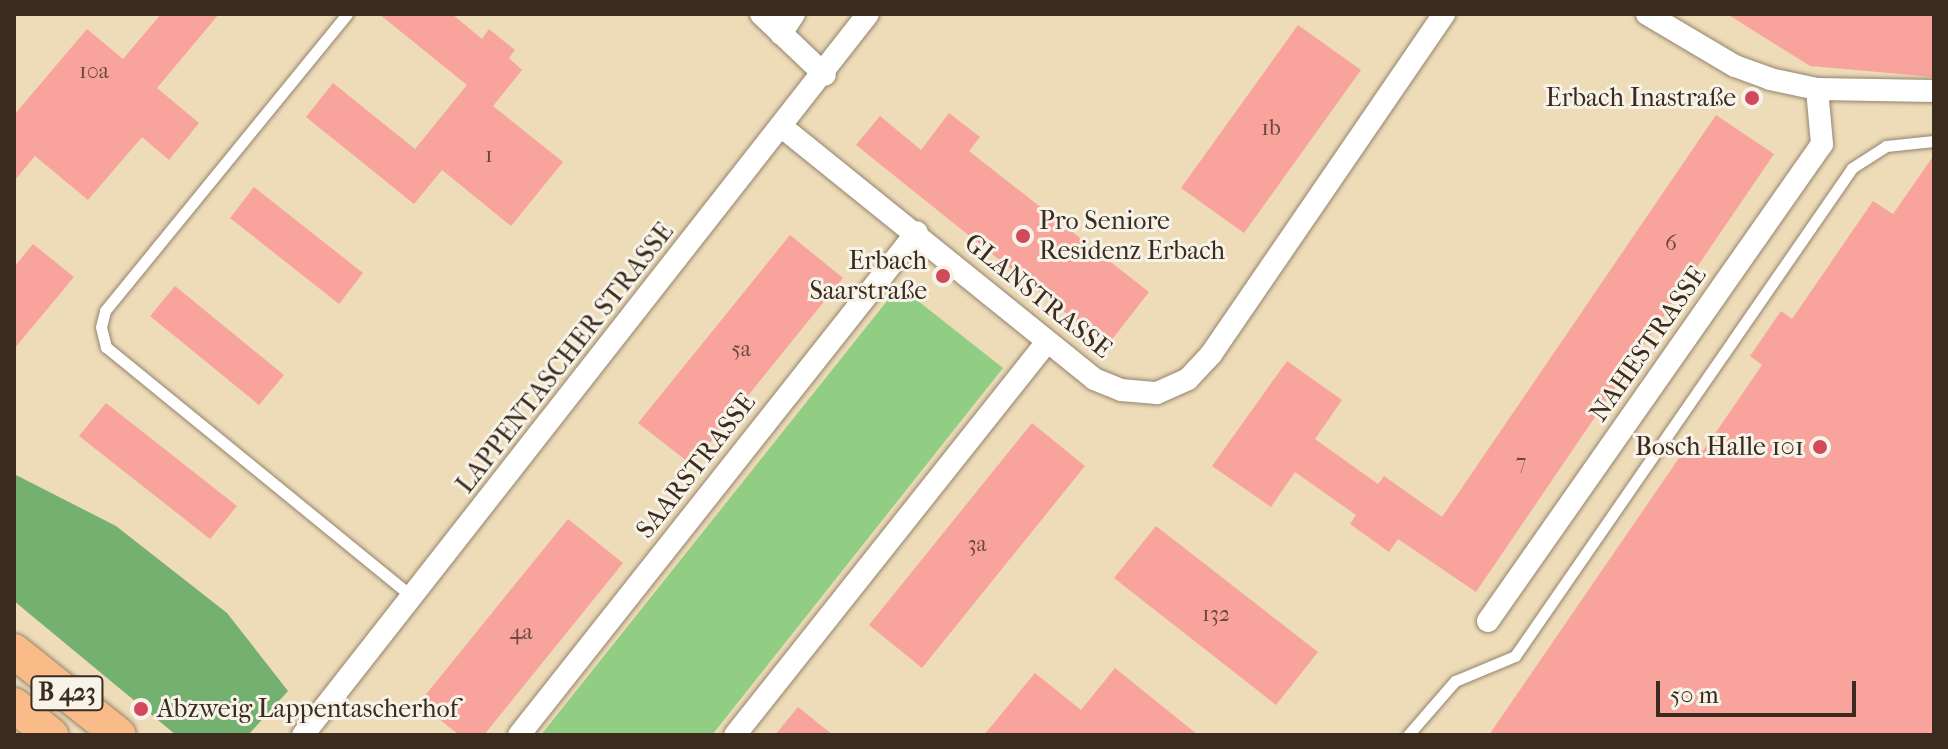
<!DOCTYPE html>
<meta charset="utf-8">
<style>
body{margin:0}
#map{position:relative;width:1948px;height:749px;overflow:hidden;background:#eedcb9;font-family:"IM FELL French Canon",serif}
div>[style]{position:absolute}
.green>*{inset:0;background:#91cd82}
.forest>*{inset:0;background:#74b070}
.building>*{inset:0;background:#f8a49c}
.roads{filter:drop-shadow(0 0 2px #94836c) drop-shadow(0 0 2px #94836c)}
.service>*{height:11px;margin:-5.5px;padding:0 5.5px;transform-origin:5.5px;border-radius:5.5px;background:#fff}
.minor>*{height:22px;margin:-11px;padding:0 11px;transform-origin:11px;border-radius:11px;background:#fff}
.primary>*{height:34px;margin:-17px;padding:0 17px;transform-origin:17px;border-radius:17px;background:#f9bc89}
.dots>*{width:22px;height:22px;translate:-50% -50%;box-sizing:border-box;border:4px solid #f7f3e8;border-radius:50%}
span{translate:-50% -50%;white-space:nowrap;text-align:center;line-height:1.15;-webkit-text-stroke:6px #f7f3e8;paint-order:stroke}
.number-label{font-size:22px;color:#6a483e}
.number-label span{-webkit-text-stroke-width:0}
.shield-label span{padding:2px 6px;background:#f7f3e8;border:2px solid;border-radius:6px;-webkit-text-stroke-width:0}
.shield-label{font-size:24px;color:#3b2a1e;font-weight:700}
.poi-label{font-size:26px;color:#3b2a1e}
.right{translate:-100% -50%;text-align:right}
.left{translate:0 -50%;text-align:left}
.street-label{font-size:26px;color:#3b2a1e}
.frame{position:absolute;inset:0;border:16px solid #3b2a1e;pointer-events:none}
.scale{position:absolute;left:1656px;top:681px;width:200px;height:36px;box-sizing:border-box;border:4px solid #3b2a1e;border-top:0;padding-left:10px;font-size:24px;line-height:28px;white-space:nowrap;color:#3b2a1e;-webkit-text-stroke:6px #f7f3e8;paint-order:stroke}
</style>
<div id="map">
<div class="green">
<i style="clip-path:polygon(899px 286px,1003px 368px,712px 735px,541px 735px)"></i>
</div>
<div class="forest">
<i style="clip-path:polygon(14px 474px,116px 526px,227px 613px,288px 691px,248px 735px,176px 735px,14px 601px)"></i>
</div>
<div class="building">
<i style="clip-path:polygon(161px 14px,219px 14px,157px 88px,199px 123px,169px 160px,142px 137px,88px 200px,35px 156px,14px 181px,14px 115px,87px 29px,123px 59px)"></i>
<i style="clip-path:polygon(379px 14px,452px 14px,482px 39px,489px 29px,515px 50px,509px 58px,522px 70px,493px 106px,563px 162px,511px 226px,442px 170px,414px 204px,306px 117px,333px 83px,415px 149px,467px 85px)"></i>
<i style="clip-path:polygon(1727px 14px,1934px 14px,1934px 77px,1810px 66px)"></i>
<i style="clip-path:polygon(1298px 25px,1361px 70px,1244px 233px,1181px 188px)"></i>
<i style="clip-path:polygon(949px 113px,980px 137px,969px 151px,1149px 292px,1107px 346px,856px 145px,880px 116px,921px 150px)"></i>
<i style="clip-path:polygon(1716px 115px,1774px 154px,1476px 592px,1398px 539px,1389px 552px,1350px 524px,1356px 515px,1295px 472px,1271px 507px,1212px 466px,1287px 361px,1342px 400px,1315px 439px,1378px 484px,1384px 476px,1442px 517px)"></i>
<i style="clip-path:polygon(1934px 155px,1934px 735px,1489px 735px,1690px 442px,1703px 451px,1762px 365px,1750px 356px,1781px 311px,1792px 319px,1873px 201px,1893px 214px)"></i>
<i style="clip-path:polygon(254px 187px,363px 273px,339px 304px,230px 218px)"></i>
<i style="clip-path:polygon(790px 235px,843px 278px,692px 465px,638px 423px)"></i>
<i style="clip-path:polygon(33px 244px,74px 277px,14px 349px,14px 267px)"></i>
<i style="clip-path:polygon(175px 286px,284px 375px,259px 405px,150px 316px)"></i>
<i style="clip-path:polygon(106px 403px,237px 506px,210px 539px,79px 436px)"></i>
<i style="clip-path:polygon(1032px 423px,1085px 466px,922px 668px,869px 625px)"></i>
<i style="clip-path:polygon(568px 519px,623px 563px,484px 735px,459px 735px,419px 703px)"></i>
<i style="clip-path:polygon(1156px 526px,1318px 652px,1276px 705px,1114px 578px)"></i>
<i style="clip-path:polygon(1115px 668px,1198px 735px,984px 735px,1035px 673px,1081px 710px)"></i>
<i style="clip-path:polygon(798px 707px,833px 735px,775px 735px)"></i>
</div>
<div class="roads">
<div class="service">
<i style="left:347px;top:14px;width:383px;rotate:129.2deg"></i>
<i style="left:105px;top:311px;width:16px;rotate:104deg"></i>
<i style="left:101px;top:327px;width:21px;rotate:76deg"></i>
<i style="left:106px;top:347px;width:395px;rotate:39.2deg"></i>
<i style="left:1408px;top:735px;width:72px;rotate:-49deg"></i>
<i style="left:1455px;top:681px;width:65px;rotate:-22.6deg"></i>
<i style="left:1515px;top:656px;width:593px;rotate:-55.37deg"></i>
<i style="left:1852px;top:168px;width:40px;rotate:-32.9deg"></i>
<i style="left:1886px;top:146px;width:48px;rotate:-5.9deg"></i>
</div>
<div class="minor">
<i style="left:761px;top:14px;width:88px;rotate:43.6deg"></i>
<i style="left:1647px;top:14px;width:102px;rotate:30.6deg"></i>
<i style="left:1735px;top:66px;width:37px;rotate:20deg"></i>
<i style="left:1770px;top:79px;width:48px;rotate:12deg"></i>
<i style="left:1817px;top:89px;width:117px;rotate:1deg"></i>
<i style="left:781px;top:34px;width:24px;rotate:-57deg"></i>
<i style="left:782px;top:127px;width:401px;rotate:38.9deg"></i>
<i style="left:1094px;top:379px;width:29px;rotate:22deg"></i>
<i style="left:1121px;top:390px;width:36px;rotate:5deg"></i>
<i style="left:1157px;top:393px;width:34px;rotate:-24deg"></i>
<i style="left:1188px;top:379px;width:35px;rotate:-47deg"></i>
<i style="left:1212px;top:353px;width:411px;rotate:-55.6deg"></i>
<i style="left:1488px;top:621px;width:582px;rotate:-55deg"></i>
<i style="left:1822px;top:144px;width:55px;rotate:-95.2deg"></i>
<i style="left:303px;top:735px;width:916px;rotate:-51.92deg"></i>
<i style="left:519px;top:735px;width:641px;rotate:-51.65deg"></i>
<i style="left:735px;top:735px;width:500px;rotate:-51.57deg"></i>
</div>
<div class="primary">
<i style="left:14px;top:651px;width:134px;rotate:38.7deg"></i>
<i style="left:14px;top:705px;width:48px;rotate:39deg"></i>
</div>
</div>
<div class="dots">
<i style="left:1752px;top:98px;background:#d1495b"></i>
<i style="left:1023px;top:236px;background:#d1495b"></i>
<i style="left:943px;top:276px;background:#d1495b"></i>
<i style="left:1820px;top:447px;background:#d1495b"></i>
<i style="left:141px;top:709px;background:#d1495b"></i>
</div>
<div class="number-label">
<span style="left:94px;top:72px">10a</span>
<span style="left:1271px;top:129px">1b</span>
<span style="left:489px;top:156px">1</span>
<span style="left:1671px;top:244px">6</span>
<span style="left:741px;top:350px">5a</span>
<span style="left:1521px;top:463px">7</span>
<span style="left:977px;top:545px">3a</span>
<span style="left:1216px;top:615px">132</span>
<span style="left:521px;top:633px">4a</span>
</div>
<div class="shield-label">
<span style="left:67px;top:693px">B 423</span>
</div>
<div class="poi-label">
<span class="right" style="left:1736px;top:98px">Erbach Inastraße</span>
<span class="left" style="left:1039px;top:236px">Pro Seniore<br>Residenz Erbach</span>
<span class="right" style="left:927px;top:276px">Erbach<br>Saarstraße</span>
<span class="right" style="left:1804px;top:447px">Bosch Halle 101</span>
<span class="left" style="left:157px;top:709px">Abzweig Lappentascherhof</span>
</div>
<div class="street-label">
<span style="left:1038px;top:296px;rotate:39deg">GLANSTRASSE</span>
<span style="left:1648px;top:344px;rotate:-55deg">NAHESTRASSE</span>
<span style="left:565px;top:358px;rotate:-52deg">LAPPENTASCHER STRASSE</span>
<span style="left:696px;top:466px;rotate:-52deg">SAARSTRASSE</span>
</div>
<div class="frame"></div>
<div class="scale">50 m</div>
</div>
